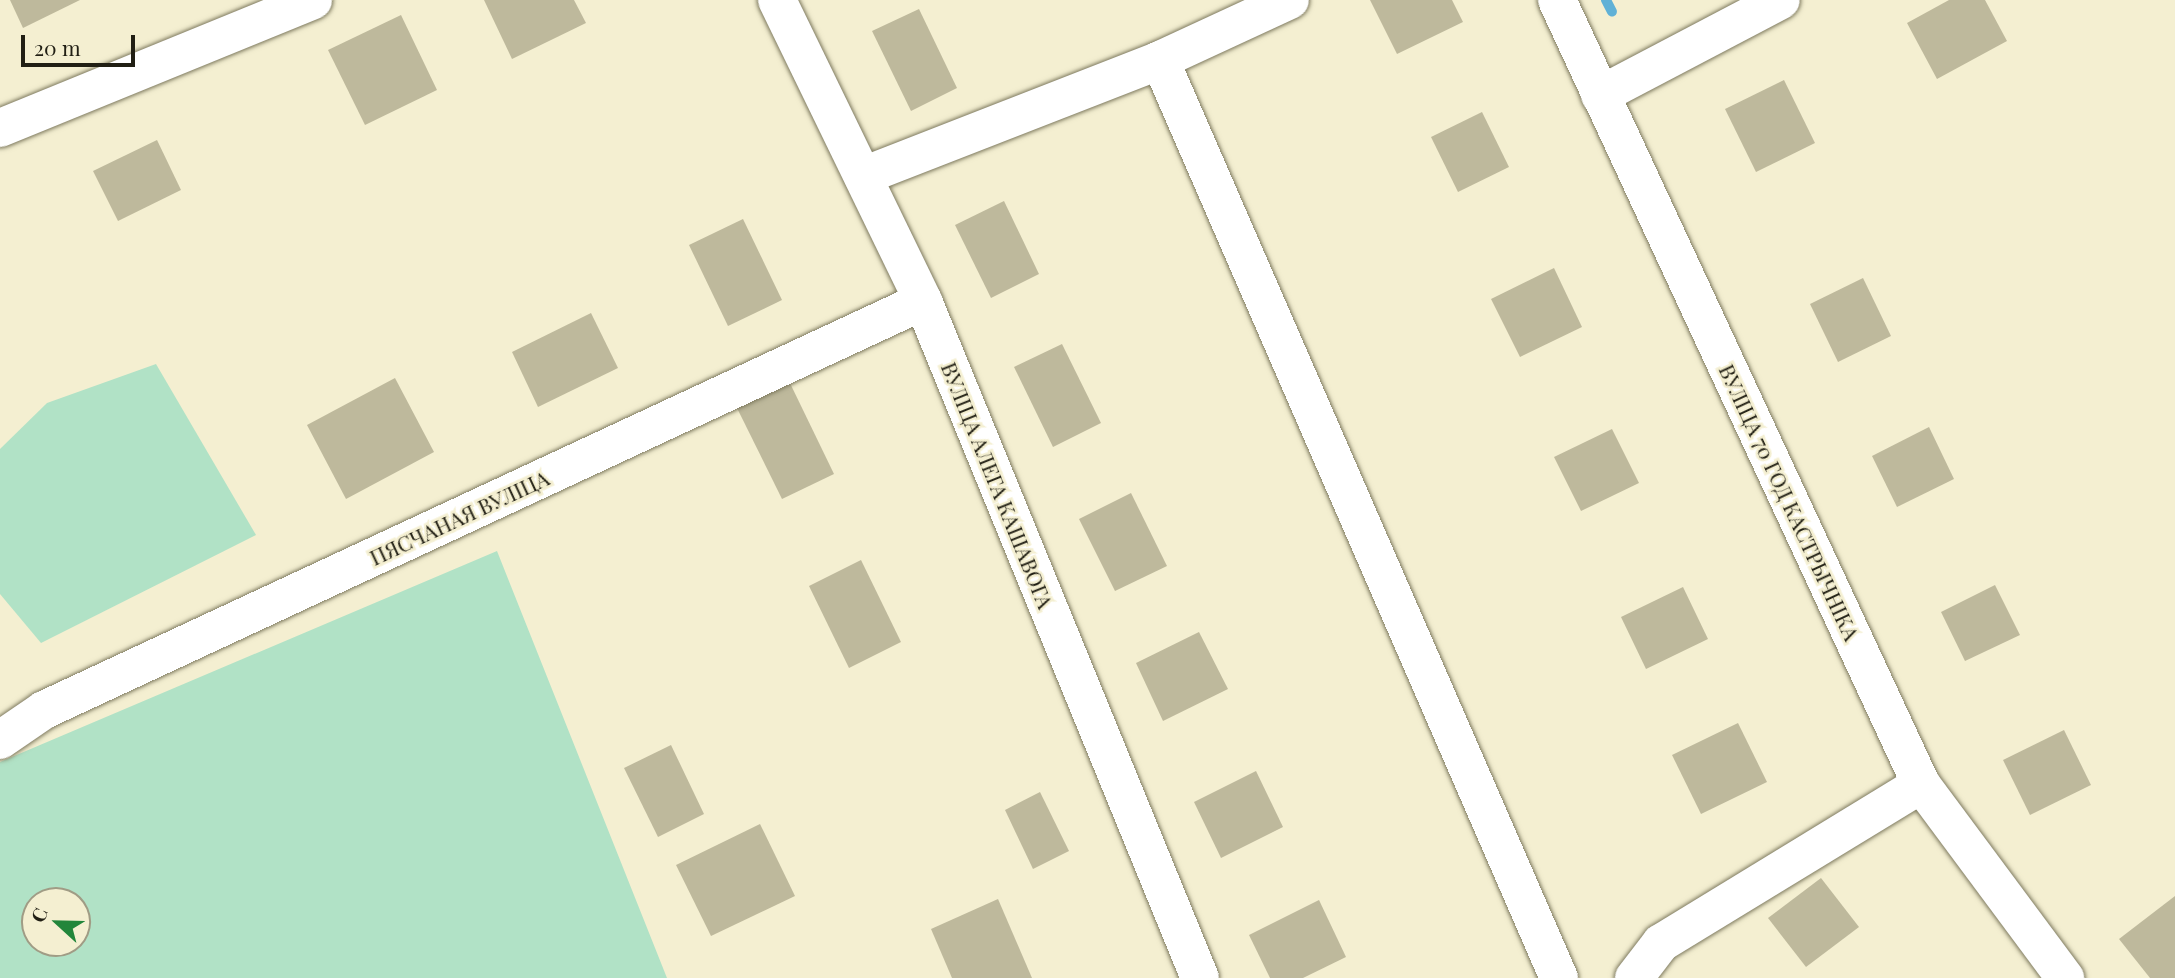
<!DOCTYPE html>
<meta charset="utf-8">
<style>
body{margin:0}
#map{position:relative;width:2175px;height:978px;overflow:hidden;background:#f4efd1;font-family:"Playfair Display",serif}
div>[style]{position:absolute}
.green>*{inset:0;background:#b1e2c6}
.stream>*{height:10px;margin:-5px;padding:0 5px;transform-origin:5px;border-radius:5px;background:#60b1d6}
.building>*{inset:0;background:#beb99c}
.roads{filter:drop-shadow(0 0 2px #7e7a5f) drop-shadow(0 0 2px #7e7a5f)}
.minor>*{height:38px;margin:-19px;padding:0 19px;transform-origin:19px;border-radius:19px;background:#fff}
span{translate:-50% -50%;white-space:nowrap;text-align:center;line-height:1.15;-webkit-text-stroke:5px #f4efd1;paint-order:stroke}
.street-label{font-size:21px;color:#211f14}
.north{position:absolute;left:21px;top:887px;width:70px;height:70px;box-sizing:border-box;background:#f4efd1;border:2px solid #a09c85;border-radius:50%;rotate:292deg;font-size:19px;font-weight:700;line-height:28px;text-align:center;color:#211f14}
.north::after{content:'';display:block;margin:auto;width:24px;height:32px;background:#22863b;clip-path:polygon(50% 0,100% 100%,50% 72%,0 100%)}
.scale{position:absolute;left:21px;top:35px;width:114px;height:32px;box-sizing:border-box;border:4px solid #211f14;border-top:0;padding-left:9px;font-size:21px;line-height:24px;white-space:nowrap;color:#211f14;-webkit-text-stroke:5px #f4efd1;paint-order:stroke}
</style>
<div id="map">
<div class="green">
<i style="clip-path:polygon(156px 364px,256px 535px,41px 643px,0 594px,0 449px,47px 403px)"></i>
<i style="clip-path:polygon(evenodd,497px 551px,667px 978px,0 978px,0 762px,497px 551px,77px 901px,77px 943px,35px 943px,35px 901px,77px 901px)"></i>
</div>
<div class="stream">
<i style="left:1606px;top:0;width:13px;rotate:63deg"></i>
</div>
<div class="building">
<i style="clip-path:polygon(10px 0,80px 0,23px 28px)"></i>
<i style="clip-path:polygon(484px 0,574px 0,586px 23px,512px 59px)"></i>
<i style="clip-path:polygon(1370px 0,1452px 0,1463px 22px,1397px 54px)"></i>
<i style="clip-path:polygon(1949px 0,1985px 0,2007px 41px,1937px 79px,1907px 23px)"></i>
<i style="clip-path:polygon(919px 9px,957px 88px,911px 111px,872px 31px)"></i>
<i style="clip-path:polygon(401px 15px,437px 90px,365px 125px,328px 50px)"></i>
<i style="clip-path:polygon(1784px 80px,1815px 143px,1756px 172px,1725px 109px)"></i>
<i style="clip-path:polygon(1482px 112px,1509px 167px,1458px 192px,1431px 137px)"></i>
<i style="clip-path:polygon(157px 140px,181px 190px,118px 221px,93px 171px)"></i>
<i style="clip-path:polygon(1004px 201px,1039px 274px,991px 298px,955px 225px)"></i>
<i style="clip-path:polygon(743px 219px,782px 300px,728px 326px,689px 245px)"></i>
<i style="clip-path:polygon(1554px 268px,1582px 327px,1520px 357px,1491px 299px)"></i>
<i style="clip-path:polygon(1863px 278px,1891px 336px,1838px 362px,1810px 304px)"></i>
<i style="clip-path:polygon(591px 313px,618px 368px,538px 407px,512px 352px)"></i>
<i style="clip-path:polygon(1062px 344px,1101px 423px,1053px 447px,1014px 367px)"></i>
<i style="clip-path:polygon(395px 378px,434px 452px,346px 499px,307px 425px)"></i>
<i style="clip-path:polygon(788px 379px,834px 474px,782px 499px,735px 404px)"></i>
<i style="clip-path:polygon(1929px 427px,1954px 479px,1897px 507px,1872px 456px)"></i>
<i style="clip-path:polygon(1612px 429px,1639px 483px,1581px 511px,1554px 457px)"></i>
<i style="clip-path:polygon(1131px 493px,1167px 566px,1115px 591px,1079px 519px)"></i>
<i style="clip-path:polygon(861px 560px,901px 642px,849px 668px,809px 586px)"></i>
<i style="clip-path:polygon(1995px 585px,2020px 635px,1965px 661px,1941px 612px)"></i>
<i style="clip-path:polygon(1683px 587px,1708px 639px,1646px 669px,1621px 617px)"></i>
<i style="clip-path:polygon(1199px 632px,1228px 689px,1163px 721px,1136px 663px)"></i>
<i style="clip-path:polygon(1738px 723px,1767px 782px,1701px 814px,1672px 755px)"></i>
<i style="clip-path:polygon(2064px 730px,2091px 785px,2030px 815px,2003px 760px)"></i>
<i style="clip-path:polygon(671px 745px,704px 814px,658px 837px,624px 768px)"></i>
<i style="clip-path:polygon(1256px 771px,1283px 827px,1221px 858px,1194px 802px)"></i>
<i style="clip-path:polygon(1040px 792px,1069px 851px,1033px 869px,1005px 810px)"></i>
<i style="clip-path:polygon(760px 824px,795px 896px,711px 936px,676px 865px)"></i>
<i style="clip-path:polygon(1821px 878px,1859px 927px,1806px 967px,1768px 918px)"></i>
<i style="clip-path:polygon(2175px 896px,2175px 978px,2150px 978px,2119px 939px)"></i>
<i style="clip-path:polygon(998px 899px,1032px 978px,952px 978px,931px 929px)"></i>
<i style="clip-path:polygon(1319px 900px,1346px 957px,1303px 978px,1270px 978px,1249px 935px)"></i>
</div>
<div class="roads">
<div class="minor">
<i style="left:777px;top:0;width:335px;rotate:64.1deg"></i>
<i style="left:923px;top:301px;width:731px;rotate:67.75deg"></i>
<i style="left:1557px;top:0;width:864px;rotate:65.1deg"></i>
<i style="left:1921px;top:784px;width:242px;rotate:53.4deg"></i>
<i style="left:1160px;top:60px;width:1001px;rotate:66.51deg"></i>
<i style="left:1600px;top:95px;width:204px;rotate:-27.7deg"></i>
<i style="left:0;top:128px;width:338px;rotate:-22.2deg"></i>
<i style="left:863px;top:176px;width:319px;rotate:-21.3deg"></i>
<i style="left:1160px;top:60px;width:143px;rotate:-24.8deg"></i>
<i style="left:0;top:740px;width:53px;rotate:-34.3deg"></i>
<i style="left:44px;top:710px;width:969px;rotate:-24.95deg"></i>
<i style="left:1634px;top:978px;width:44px;rotate:-52.4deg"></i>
<i style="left:1661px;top:943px;width:305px;rotate:-31.4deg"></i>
</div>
</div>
<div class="street-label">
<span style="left:998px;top:485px;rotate:68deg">ВУЛІЦА АЛЕГА КАШАВОГА</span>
<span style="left:1790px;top:502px;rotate:65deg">ВУЛІЦА 70 ГОД КАСТРЫЧНІКА</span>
<span style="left:459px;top:517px;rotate:-25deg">ПЯСЧАНАЯ ВУЛІЦА</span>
</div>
<div class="north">С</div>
<div class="scale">20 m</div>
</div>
